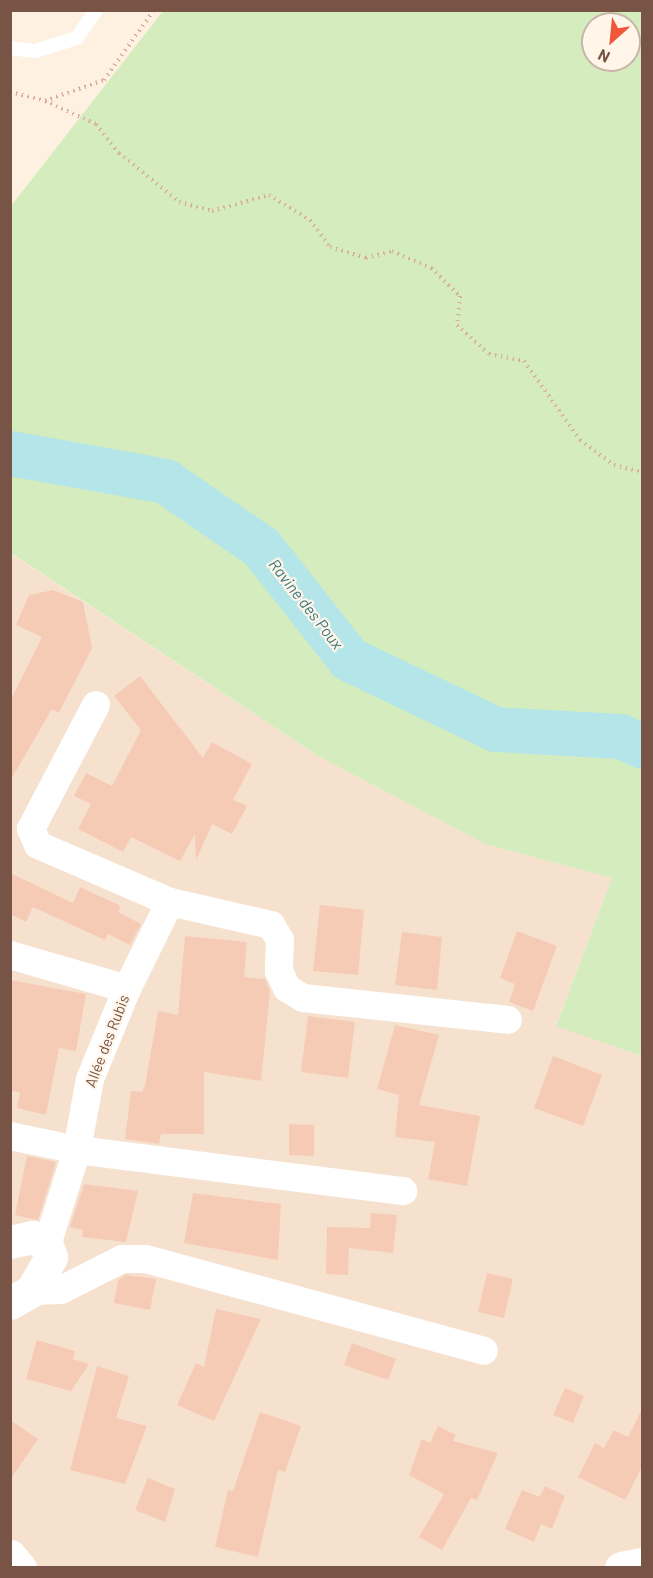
<!DOCTYPE html>
<meta charset="utf-8">
<style>
body{margin:0}
#map{position:relative;width:653px;height:1578px;overflow:hidden;background:#fef1e1;font-family:Barlow,sans-serif}
div>[style]{position:absolute}
.residential>*{inset:0;background:#f6e1cf}
.green>*{inset:0;background:#d5ecbe}
.river>*{height:45px;margin:-22.5px;padding:0 22.5px;transform-origin:22.5px;border-radius:22.5px;background:#b4e5e9}
.building>*{inset:0;background:#f6cbb6}
.path>*{height:4px;margin-top:-2px;transform-origin:0;background:repeating-linear-gradient(90deg,#daae9a 0 1.5px,transparent 0 6px)}
.lane>*{height:14px;margin:-7px;padding:0 7px;transform-origin:7px;border-radius:7px;background:#fff}
.street>*{height:28px;margin:-14px;padding:0 14px;transform-origin:14px;border-radius:14px;background:#fff}
.secondary>*{height:33px;margin:-16.5px;padding:0 16.5px;transform-origin:16.5px;border-radius:16.5px;background:#fff}
span{translate:-50% -50%;white-space:nowrap;text-align:center;line-height:1.15;-webkit-text-stroke:4.5px #fff5e9;paint-order:stroke}
.street-label{font-size:15px;color:#775446}
.water-label{font-size:16px;color:#38787e;font-style:italic}
.frame{position:absolute;inset:0;border:12px solid #775446;pointer-events:none}
.north{position:absolute;left:581px;top:12px;width:60px;height:60px;box-sizing:border-box;background:#fff5e9;border:2px solid #c9b5a8;border-radius:50%;rotate:207deg;font-size:16px;font-weight:700;line-height:24px;text-align:center;color:#775446}
.north::after{content:'';display:block;margin:auto;width:21px;height:27px;background:#f2573c;clip-path:polygon(50% 0,100% 100%,50% 72%,0 100%)}
</style>
<div id="map">
<div class="residential">
<i style="clip-path:polygon(10px 553px,318px 756px,485px 844px,612px 878px,556px 1025px,642px 1056px,642px 1567px,11px 1567px)"></i>
</div>
<div class="green">
<i style="clip-path:polygon(evenodd,163px 11px,642px 11px,642px 1056px,556px 1026px,612px 878px,485px 844px,318px 756px,11px 553px,11px 206px,163px 11px,593px 24px,629px 24px,629px 60px,593px 60px,593px 24px)"></i>
</div>
<div class="river">
<i style="left:10px;top:453px;width:158px;rotate:10.2deg"></i>
<i style="left:165px;top:481px;width:116px;rotate:34.5deg"></i>
<i style="left:261px;top:547px;width:142px;rotate:51.8deg"></i>
<i style="left:349px;top:659px;width:162px;rotate:25.6deg"></i>
<i style="left:495px;top:729px;width:125px;rotate:3.2deg"></i>
<i style="left:620px;top:736px;width:24px;rotate:24deg"></i>
</div>
<div class="building">
<i style="clip-path:polygon(53px 590px,83px 602px,92px 648px,59px 713px,52px 709px,10px 781px,10px 701px,42px 637px,16px 625px,29px 595px)"></i>
<i style="clip-path:polygon(140px 676px,203px 758px,212px 742px,252px 764px,233px 800px,247px 806px,232px 834px,212px 824px,196px 860px,195px 834px,180px 861px,131px 837px,123px 852px,78px 829px,91px 804px,74px 796px,86px 773px,112px 786px,141px 730px,114px 696px)"></i>
<i style="clip-path:polygon(10px 873px,73px 903px,80px 887px,121px 906px,118px 912px,141px 924px,130px 945px,108px 934px,105px 940px,33px 907px,26px 922px,10px 914px)"></i>
<i style="clip-path:polygon(320px 905px,364px 910px,358px 975px,313px 971px)"></i>
<i style="clip-path:polygon(517px 931px,557px 946px,533px 1011px,509px 1002px,515px 984px,500px 978px)"></i>
<i style="clip-path:polygon(402px 932px,442px 937px,437px 990px,395px 985px)"></i>
<i style="clip-path:polygon(185px 936px,247px 942px,244px 977px,265px 979px,270px 991px,261px 1081px,204px 1072px,204px 1134px,161px 1134px,159px 1144px,125px 1139px,131px 1091px,142px 1092px,145px 1086px,158px 1011px,178px 1015px)"></i>
<i style="clip-path:polygon(10px 980px,86px 994px,76px 1051px,59px 1048px,46px 1115px,17px 1108px,20px 1092px,10px 1091px)"></i>
<i style="clip-path:polygon(308px 1016px,355px 1022px,348px 1078px,301px 1072px)"></i>
<i style="clip-path:polygon(395px 1025px,439px 1035px,419px 1105px,480px 1116px,467px 1186px,428px 1179px,435px 1142px,395px 1137px,399px 1095px,377px 1089px)"></i>
<i style="clip-path:polygon(553px 1056px,602px 1075px,583px 1126px,534px 1108px)"></i>
<i style="clip-path:polygon(289px 1124px,314px 1125px,314px 1156px,289px 1155px)"></i>
<i style="clip-path:polygon(27px 1156px,56px 1162px,38px 1220px,15px 1215px)"></i>
<i style="clip-path:polygon(84px 1184px,138px 1191px,126px 1242px,82px 1237px,83px 1230px,70px 1227px)"></i>
<i style="clip-path:polygon(193px 1193px,281px 1204px,278px 1260px,184px 1243px)"></i>
<i style="clip-path:polygon(371px 1213px,397px 1215px,393px 1253px,349px 1248px,348px 1275px,326px 1274px,327px 1227px,370px 1228px)"></i>
<i style="clip-path:polygon(487px 1273px,513px 1279px,504px 1318px,478px 1312px)"></i>
<i style="clip-path:polygon(126px 1275px,156px 1279px,150px 1310px,114px 1303px,118px 1280px)"></i>
<i style="clip-path:polygon(216px 1309px,261px 1319px,214px 1421px,177px 1405px,196px 1363px,204px 1367px)"></i>
<i style="clip-path:polygon(37px 1340px,75px 1351px,73px 1359px,89px 1364px,71px 1391px,26px 1379px)"></i>
<i style="clip-path:polygon(352px 1343px,396px 1359px,388px 1380px,344px 1365px)"></i>
<i style="clip-path:polygon(97px 1366px,129px 1376px,116px 1418px,147px 1426px,125px 1484px,70px 1470px)"></i>
<i style="clip-path:polygon(565px 1388px,584px 1396px,573px 1423px,553px 1415px)"></i>
<i style="clip-path:polygon(642px 1409px,642px 1467px,625px 1500px,578px 1477px,595px 1443px,604px 1448px,614px 1430px,628px 1437px)"></i>
<i style="clip-path:polygon(260px 1412px,301px 1426px,285px 1472px,278px 1470px,258px 1557px,215px 1547px,228px 1490px,233px 1491px)"></i>
<i style="clip-path:polygon(10px 1420px,38px 1439px,10px 1480px)"></i>
<i style="clip-path:polygon(438px 1426px,456px 1435px,453px 1441px,498px 1453px,477px 1500px,471px 1498px,442px 1550px,419px 1537px,444px 1494px,409px 1475px,422px 1439px,430px 1443px)"></i>
<i style="clip-path:polygon(148px 1478px,175px 1489px,165px 1522px,135px 1510px)"></i>
<i style="clip-path:polygon(545px 1486px,565px 1496px,552px 1529px,541px 1524px,534px 1542px,505px 1529px,522px 1490px,540px 1497px)"></i>
</div>
<div class="path">
<i style="left:10px;top:92px;width:36px;rotate:14deg"></i>
<i style="left:45px;top:101px;width:63px;rotate:-19.6deg"></i>
<i style="left:104px;top:80px;width:86px;rotate:-54.5deg"></i>
<i style="left:45px;top:101px;width:56px;rotate:24.3deg"></i>
<i style="left:96px;top:124px;width:37px;rotate:52deg"></i>
<i style="left:119px;top:153px;width:77px;rotate:39.2deg"></i>
<i style="left:179px;top:202px;width:34px;rotate:15deg"></i>
<i style="left:212px;top:211px;width:59px;rotate:-15.7deg"></i>
<i style="left:269px;top:195px;width:48px;rotate:31.4deg"></i>
<i style="left:310px;top:220px;width:34px;rotate:53deg"></i>
<i style="left:330px;top:247px;width:38px;rotate:17deg"></i>
<i style="left:366px;top:258px;width:27px;rotate:-15deg"></i>
<i style="left:392px;top:251px;width:43px;rotate:23.6deg"></i>
<i style="left:431px;top:268px;width:40px;rotate:44deg"></i>
<i style="left:460px;top:296px;width:29px;rotate:96deg"></i>
<i style="left:457px;top:325px;width:43px;rotate:42.2deg"></i>
<i style="left:489px;top:354px;width:36px;rotate:11deg"></i>
<i style="left:524px;top:361px;width:97px;rotate:54.7deg"></i>
<i style="left:580px;top:440px;width:42px;rotate:36.3deg"></i>
<i style="left:614px;top:465px;width:29px;rotate:14deg"></i>
</div>
<div class="lane">
<i style="left:10px;top:48px;width:25px;rotate:7deg"></i>
<i style="left:35px;top:51px;width:44px;rotate:-17.2deg"></i>
<i style="left:77px;top:38px;width:34px;rotate:-56deg"></i>
</div>
<div class="street">
<i style="left:96px;top:705px;width:140px;rotate:117.7deg"></i>
<i style="left:31px;top:829px;width:17px;rotate:66deg"></i>
<i style="left:38px;top:845px;width:144px;rotate:23.4deg"></i>
<i style="left:170px;top:902px;width:104px;rotate:12.8deg"></i>
<i style="left:271px;top:925px;width:17px;rotate:59deg"></i>
<i style="left:280px;top:940px;width:31px;rotate:92deg"></i>
<i style="left:279px;top:971px;width:19px;rotate:65deg"></i>
<i style="left:287px;top:988px;width:19px;rotate:32deg"></i>
<i style="left:303px;top:998px;width:206px;rotate:6.1deg"></i>
<i style="left:10px;top:955px;width:122px;rotate:16.2deg"></i>
<i style="left:127px;top:989px;width:97px;rotate:112.3deg"></i>
<i style="left:90px;top:1079px;width:72px;rotate:100.4deg"></i>
<i style="left:77px;top:1150px;width:100px;rotate:107.5deg"></i>
<i style="left:127px;top:989px;width:97px;rotate:-63.7deg"></i>
<i style="left:10px;top:1136px;width:68px;rotate:11.8deg"></i>
<i style="left:77px;top:1150px;width:329px;rotate:7.2deg"></i>
<i style="left:31px;top:1291px;width:30px;rotate:-2deg"></i>
<i style="left:61px;top:1290px;width:68px;rotate:-26.9deg"></i>
<i style="left:122px;top:1259px;width:24px"></i>
<i style="left:146px;top:1259px;width:350px;rotate:15.2deg"></i>
</div>
<div class="secondary">
<i style="left:10px;top:1242px;width:23px;rotate:-13deg"></i>
<i style="left:32px;top:1237px;width:17px;rotate:28deg"></i>
<i style="left:47px;top:1245px;width:13px;rotate:72deg"></i>
<i style="left:51px;top:1257px;width:39px;rotate:120deg"></i>
<i style="left:31px;top:1291px;width:24px;rotate:150deg"></i>
<i style="left:10px;top:1556px;width:16px;rotate:50deg"></i>
<i style="left:621px;top:1568px;width:21px;rotate:-11deg"></i>
</div>
<div class="street-label">
<span style="left:107px;top:1041px;rotate:-69deg">Allée des Rubis</span>
</div>
<div class="water-label">
<span style="left:306px;top:604px;rotate:52deg">Ravine des Poux</span>
</div>
<div class="frame"></div>
<div class="north">N</div>
</div>
